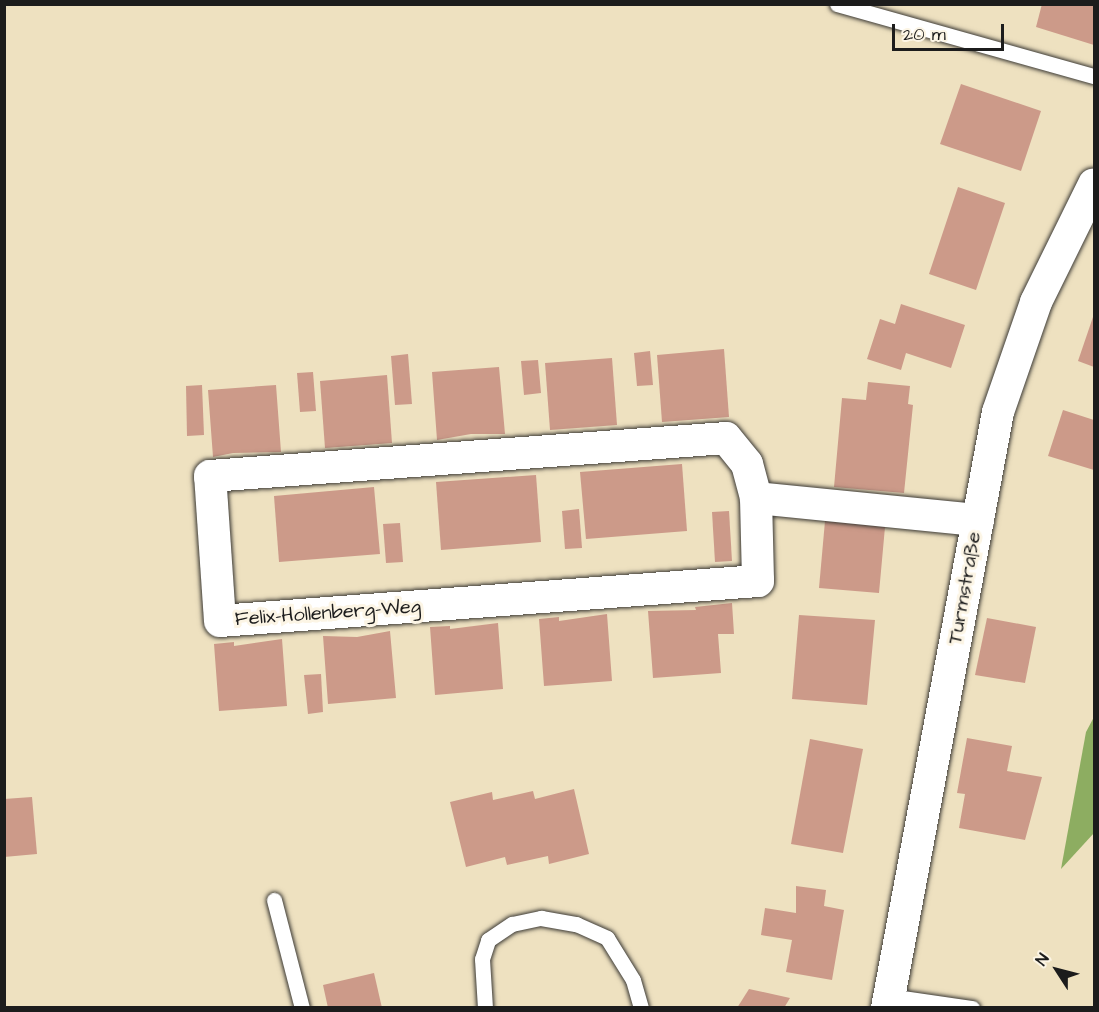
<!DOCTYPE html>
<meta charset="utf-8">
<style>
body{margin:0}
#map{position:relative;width:1099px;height:1012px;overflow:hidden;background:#eee1c0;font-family:"Architects Daughter",sans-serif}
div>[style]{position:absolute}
.forest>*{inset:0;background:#8dad61}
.building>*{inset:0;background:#cc9a89}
.roads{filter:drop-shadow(0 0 2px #3c3a35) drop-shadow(0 0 2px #3c3a35)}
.service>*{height:15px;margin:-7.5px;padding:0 7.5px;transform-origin:7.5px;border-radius:7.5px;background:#fff}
.minor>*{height:32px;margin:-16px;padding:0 16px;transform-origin:16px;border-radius:16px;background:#fff}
span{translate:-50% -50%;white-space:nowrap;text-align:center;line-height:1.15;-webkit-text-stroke:6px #fcf5e5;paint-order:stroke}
.street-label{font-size:20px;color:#1c1c1c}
.frame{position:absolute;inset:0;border:6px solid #1c1c1c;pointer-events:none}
.north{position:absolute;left:1027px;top:940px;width:60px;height:60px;-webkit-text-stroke:4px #fcf5e5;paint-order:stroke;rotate:306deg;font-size:16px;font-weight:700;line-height:24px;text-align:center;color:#1c1c1c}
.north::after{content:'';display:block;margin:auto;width:21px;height:27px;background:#1c1c1c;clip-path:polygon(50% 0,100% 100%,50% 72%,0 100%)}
.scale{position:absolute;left:892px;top:24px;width:112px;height:27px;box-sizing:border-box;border:3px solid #1c1c1c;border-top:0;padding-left:8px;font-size:18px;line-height:21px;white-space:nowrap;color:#1c1c1c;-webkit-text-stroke:4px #fcf5e5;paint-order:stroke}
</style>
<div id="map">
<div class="forest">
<i style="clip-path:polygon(1094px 717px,1094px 833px,1061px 869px,1086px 732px)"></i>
</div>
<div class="building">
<i style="clip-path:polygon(1042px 4px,1094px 4px,1094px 45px,1036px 27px)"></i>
<i style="clip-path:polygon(961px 84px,1041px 111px,1021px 171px,940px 144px)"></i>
<i style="clip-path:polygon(958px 187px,1005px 203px,976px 290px,929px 274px)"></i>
<i style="clip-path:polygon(901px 304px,965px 325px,951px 368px,906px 353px,901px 370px,867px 359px,880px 319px,895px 324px)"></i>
<i style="clip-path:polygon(1094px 314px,1094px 367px,1078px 361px)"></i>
<i style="clip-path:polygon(724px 349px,729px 417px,662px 422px,657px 355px)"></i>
<i style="clip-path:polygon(650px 351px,653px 385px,637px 386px,634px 353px)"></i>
<i style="clip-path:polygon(408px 354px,412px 404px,395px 405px,391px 356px)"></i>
<i style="clip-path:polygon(612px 358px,617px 425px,550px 430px,545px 363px)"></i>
<i style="clip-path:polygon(538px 360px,541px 393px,524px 395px,521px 361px)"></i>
<i style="clip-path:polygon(499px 367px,505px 434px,471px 434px,437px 440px,432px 372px)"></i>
<i style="clip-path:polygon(313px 372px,316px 411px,300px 412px,297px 373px)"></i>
<i style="clip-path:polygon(387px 375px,392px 443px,325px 448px,320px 381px)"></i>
<i style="clip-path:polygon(868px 382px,910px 386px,908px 404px,913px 405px,904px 493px,834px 487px,842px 398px,866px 400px)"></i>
<i style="clip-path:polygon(202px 385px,204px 435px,187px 436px,186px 386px)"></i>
<i style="clip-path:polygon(276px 385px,281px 452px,233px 453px,213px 457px,208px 390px)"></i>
<i style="clip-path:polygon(1063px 410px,1094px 420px,1094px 470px,1048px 456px)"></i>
<i style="clip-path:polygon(682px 464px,687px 531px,586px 539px,580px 472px)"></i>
<i style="clip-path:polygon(536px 475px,541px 542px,441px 550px,436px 482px)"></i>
<i style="clip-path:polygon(374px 487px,380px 554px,279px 562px,274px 496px)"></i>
<i style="clip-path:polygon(579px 509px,582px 548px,565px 549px,562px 511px)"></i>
<i style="clip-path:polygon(729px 511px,732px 561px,715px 562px,712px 512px)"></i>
<i style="clip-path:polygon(825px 521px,885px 527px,879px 593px,819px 588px)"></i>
<i style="clip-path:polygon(400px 523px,403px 562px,386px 563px,383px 524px)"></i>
<i style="clip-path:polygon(732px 603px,734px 634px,718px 634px,721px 673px,653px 678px,648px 611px,696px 610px,695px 607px)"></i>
<i style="clip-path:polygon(607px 614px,612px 681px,544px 686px,539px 619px,559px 617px,559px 621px)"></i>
<i style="clip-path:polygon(799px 615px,875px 620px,867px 705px,792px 699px)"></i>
<i style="clip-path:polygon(987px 618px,1036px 627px,1025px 683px,975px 675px)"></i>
<i style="clip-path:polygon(498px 623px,503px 689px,435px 695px,430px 627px,450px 626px,450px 629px)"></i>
<i style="clip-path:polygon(390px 631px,396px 698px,328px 704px,323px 636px,357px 637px)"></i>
<i style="clip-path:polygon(282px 639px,287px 706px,219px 711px,214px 644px,234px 642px,234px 646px)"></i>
<i style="clip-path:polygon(321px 674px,323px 712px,308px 714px,304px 675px)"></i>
<i style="clip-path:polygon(967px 738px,1012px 746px,1007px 771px,1042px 777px,1025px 840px,959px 828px,965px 794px,957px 793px)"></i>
<i style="clip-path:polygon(810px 739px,863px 749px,843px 853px,791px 844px)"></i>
<i style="clip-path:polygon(574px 789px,589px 854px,549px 864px,548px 856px,507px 865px,505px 857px,466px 867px,450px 802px,492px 792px,493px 800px,533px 791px,535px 799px)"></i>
<i style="clip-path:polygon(32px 797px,37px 854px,4px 857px,4px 799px)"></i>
<i style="clip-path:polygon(796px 886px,826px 890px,824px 906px,844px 910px,832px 980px,786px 972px,792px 940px,761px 935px,765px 908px,796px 913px)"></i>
<i style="clip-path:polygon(374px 973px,382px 1008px,328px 1008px,323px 985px)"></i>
<i style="clip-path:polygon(749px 989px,790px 998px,784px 1008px,737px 1008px)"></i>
</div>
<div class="roads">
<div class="service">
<i style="left:837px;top:4px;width:267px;rotate:15.7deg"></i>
<i style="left:274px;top:900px;width:112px;rotate:75.5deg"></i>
<i style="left:889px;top:996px;width:84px;rotate:8.2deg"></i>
<i style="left:485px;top:1008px;width:49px;rotate:-93.5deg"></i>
<i style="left:482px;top:959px;width:20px;rotate:-72deg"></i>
<i style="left:488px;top:940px;width:29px;rotate:-34deg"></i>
<i style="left:512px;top:924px;width:30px;rotate:-12deg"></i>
<i style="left:541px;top:918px;width:36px;rotate:10deg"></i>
<i style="left:576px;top:924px;width:34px;rotate:24deg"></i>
<i style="left:607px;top:938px;width:49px;rotate:58.2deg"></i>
<i style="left:633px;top:980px;width:29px;rotate:74deg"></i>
</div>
<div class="minor">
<i style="left:726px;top:438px;width:33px;rotate:51deg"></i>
<i style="left:747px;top:464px;width:35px;rotate:75deg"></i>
<i style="left:756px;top:498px;width:83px;rotate:88.6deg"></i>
<i style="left:758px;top:581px;width:539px;rotate:175.75deg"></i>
<i style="left:220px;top:621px;width:145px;rotate:-93.9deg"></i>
<i style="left:210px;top:476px;width:517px;rotate:-4.21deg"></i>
<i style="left:756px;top:498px;width:223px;rotate:5.7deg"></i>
<i style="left:887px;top:1008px;width:606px;rotate:-79.45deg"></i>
<i style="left:998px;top:412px;width:116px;rotate:-70.9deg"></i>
<i style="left:1036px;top:302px;width:131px;rotate:-63.8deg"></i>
</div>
</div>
<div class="street-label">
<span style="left:965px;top:588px;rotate:-80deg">Turmstraße</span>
<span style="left:328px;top:613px;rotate:-4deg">Felix-Hollenberg-Weg</span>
</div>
<div class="frame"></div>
<div class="north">N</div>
<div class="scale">20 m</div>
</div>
